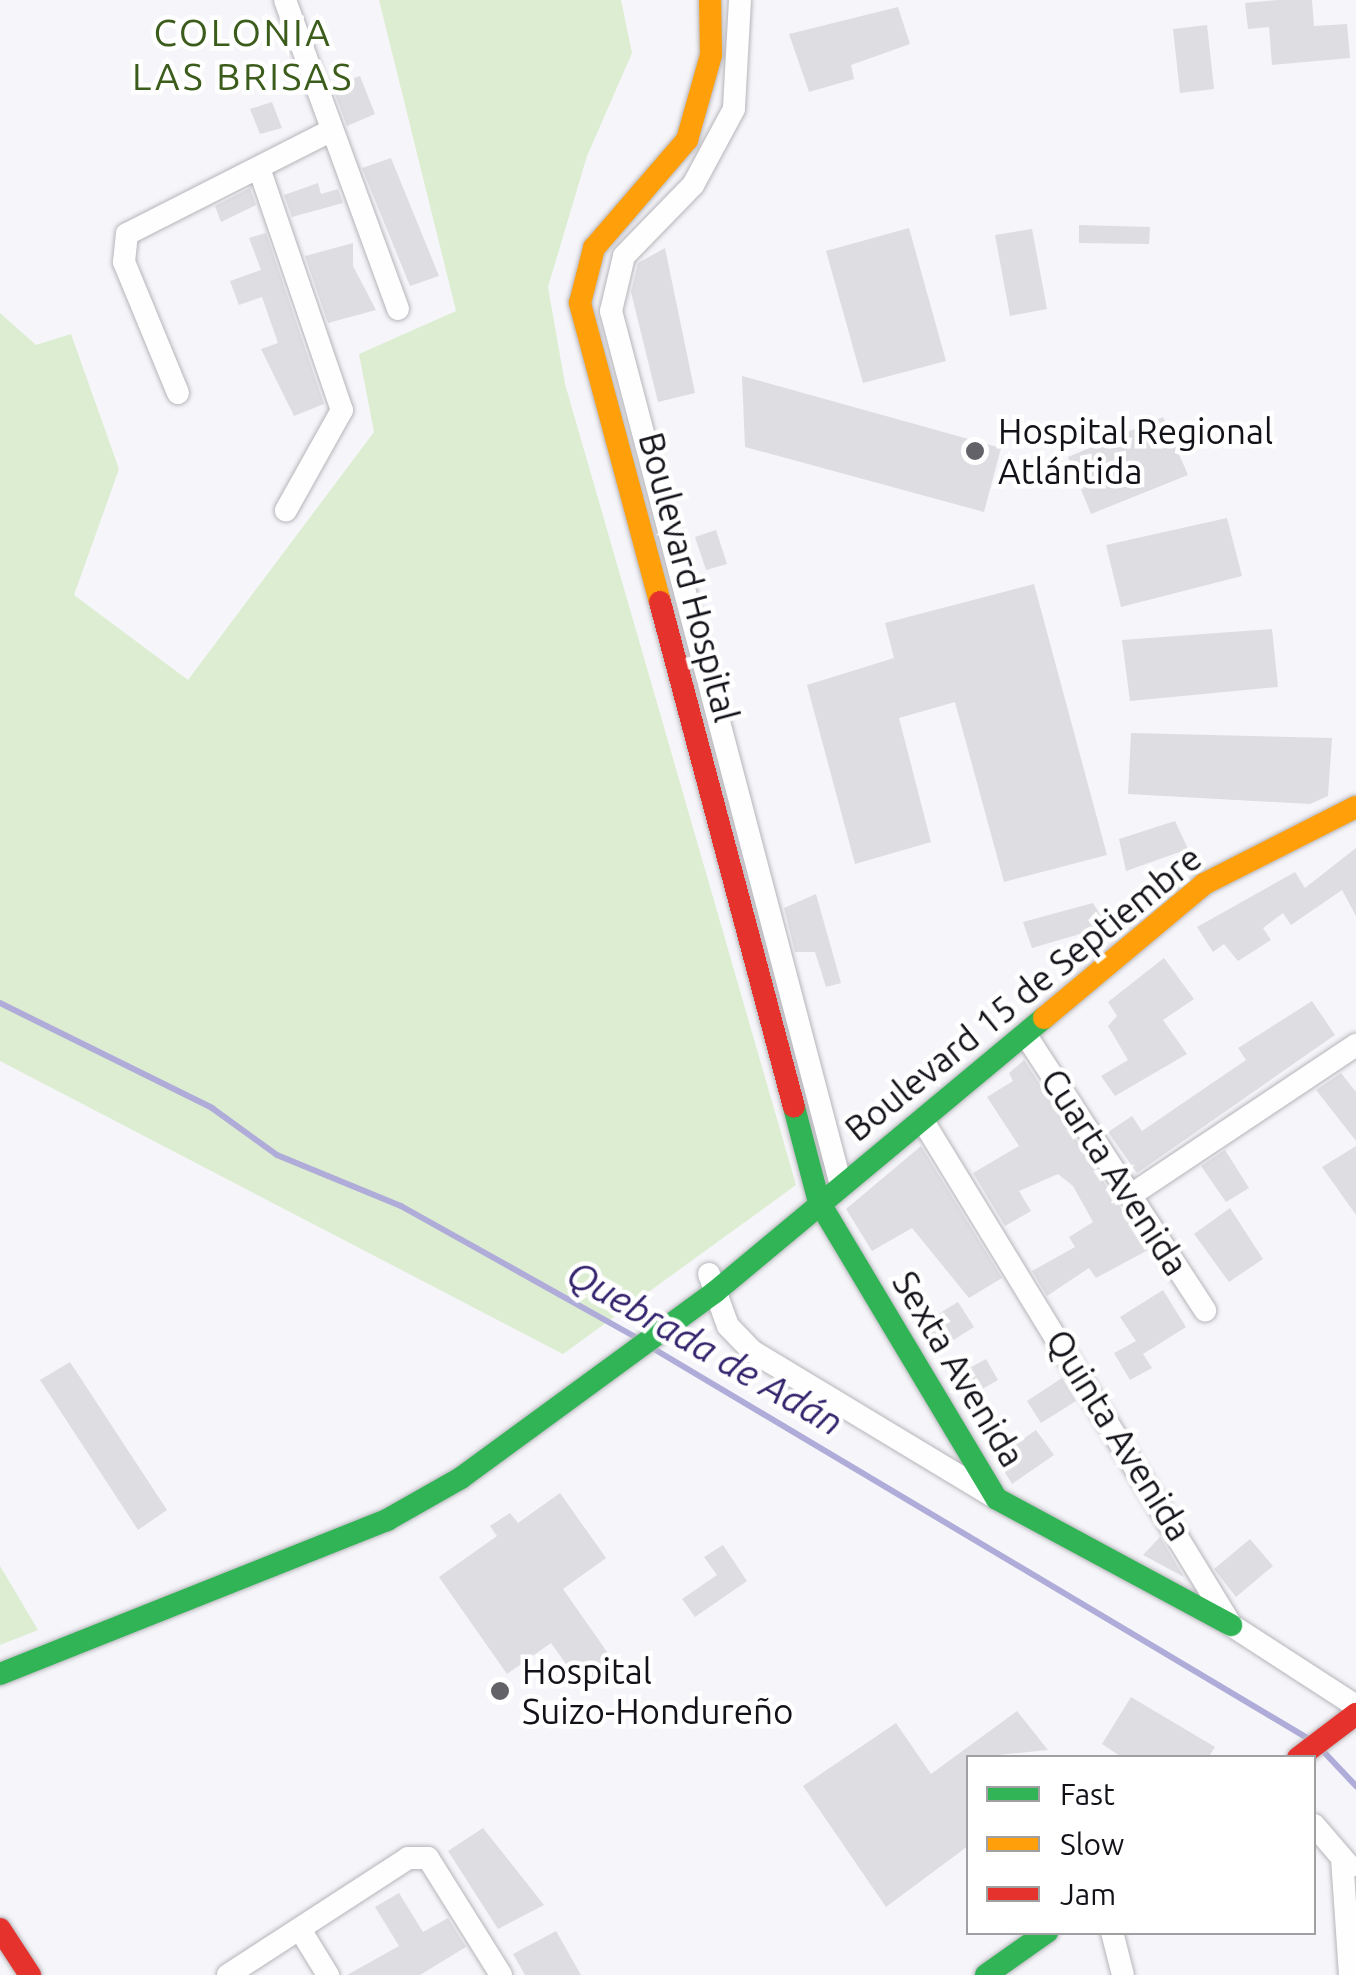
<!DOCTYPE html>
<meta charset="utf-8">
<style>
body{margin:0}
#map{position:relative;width:1356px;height:1975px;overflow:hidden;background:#f6f6fa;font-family:Ubuntu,sans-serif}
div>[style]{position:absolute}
.green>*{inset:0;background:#dcedd1}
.stream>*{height:6px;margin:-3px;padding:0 3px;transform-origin:3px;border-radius:3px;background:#b0acd9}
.building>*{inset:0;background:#dddde2}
.roads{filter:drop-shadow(0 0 2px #b5b5ba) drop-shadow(0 0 2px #b5b5ba)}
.street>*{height:22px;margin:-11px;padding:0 11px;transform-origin:11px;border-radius:11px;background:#fefefe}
.fast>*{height:22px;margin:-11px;padding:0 11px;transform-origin:11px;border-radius:11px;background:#30b455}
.slow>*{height:22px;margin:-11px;padding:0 11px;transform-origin:11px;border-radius:11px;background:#ff9f0a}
.jam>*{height:22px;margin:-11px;padding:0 11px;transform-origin:11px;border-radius:11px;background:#e5322d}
.dots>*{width:28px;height:28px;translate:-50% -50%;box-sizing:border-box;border:5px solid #fff;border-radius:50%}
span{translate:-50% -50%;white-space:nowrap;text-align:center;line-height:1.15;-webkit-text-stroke:9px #fff;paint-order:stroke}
.poi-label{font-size:35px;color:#121219}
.left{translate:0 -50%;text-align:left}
.street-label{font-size:35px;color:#121219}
.neighbourhood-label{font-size:38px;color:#3b5c1b;letter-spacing:2.5px}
.water-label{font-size:38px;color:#33226c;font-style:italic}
.legend{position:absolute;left:966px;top:1755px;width:350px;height:180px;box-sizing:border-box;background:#fff;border:2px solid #a0a0a3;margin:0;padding:12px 18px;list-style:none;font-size:30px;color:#121219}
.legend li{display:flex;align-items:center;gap:20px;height:50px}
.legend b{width:50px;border:2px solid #a0a0a3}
</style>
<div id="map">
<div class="green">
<i style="clip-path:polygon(379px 0,621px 0,632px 53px,587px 156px,548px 287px,565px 384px,796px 1185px,563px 1354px,0 1061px,0 313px,36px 345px,71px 334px,119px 469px,74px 595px,188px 680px,374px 432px,359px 354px,456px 311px)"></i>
<i style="clip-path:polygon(0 1566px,38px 1630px,0 1645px)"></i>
</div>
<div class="stream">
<i style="left:0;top:1003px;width:237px;rotate:26.3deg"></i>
<i style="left:212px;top:1108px;width:80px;rotate:35.9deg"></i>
<i style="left:277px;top:1155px;width:134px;rotate:22.4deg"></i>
<i style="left:401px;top:1206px;width:268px;rotate:29.2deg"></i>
<i style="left:654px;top:1349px;width:762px;rotate:30.77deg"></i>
<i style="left:1322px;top:1750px;width:50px;rotate:46.6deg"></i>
</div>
<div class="building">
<i style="clip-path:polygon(1277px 0,1312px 0,1314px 26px,1347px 24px,1350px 58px,1272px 65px,1269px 27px,1248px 29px,1245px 3px)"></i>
<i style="clip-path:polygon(898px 7px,910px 44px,851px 65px,854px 79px,809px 92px,789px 34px)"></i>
<i style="clip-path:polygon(1207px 25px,1214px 89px,1180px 93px,1173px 29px)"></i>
<i style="clip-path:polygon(360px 76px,375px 114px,347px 126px,332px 86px)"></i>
<i style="clip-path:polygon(272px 102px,282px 128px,260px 134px,250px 109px)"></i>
<i style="clip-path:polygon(391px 158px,439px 276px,410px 286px,362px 168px)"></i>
<i style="clip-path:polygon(318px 183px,321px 194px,338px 189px,343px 203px,292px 217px,284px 195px)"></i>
<i style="clip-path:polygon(250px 188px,256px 205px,221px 222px,215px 206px)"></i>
<i style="clip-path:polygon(1079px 225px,1150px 227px,1149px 244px,1079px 243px)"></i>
<i style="clip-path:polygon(909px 228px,946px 361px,863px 383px,826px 251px)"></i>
<i style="clip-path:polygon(1032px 229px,1047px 309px,1010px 316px,995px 235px)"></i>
<i style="clip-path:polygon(266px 233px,324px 404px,294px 416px,261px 349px,278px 343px,262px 297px,239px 305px,230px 281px,261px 270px,249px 238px)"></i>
<i style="clip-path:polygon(353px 243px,353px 266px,376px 310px,328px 323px,305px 256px)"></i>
<i style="clip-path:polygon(665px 248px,695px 393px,658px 402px,631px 292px,638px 263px)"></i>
<i style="clip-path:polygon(742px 376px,1001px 448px,984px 512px,745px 447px)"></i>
<i style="clip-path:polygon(1163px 417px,1188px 475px,1091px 514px,1068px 457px)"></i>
<i style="clip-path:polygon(1227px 518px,1242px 576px,1121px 607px,1106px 545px)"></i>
<i style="clip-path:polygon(716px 530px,727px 564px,706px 570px,695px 537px)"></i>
<i style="clip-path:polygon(1034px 584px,1107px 855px,1004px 882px,955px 702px,899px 718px,931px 842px,855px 864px,807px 685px,894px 658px,885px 623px)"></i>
<i style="clip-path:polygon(1272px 629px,1278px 687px,1130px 701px,1122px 640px)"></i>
<i style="clip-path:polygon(1131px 733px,1332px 738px,1328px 796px,1310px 804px,1128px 794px)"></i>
<i style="clip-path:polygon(1175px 821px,1188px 849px,1126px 871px,1119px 839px)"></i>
<i style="clip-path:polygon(1356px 848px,1356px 916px,1342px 890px,1291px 925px,1283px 913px,1263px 928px,1271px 940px,1238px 961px,1224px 944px,1213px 952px,1197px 927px,1295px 872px,1305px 888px)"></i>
<i style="clip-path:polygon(816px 894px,841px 983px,826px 987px,815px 952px,795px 952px,784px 908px)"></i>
<i style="clip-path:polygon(1093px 903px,1107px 926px,1032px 948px,1023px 922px)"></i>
<i style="clip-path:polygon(1164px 958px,1194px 999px,1163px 1020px,1187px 1054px,1115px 1096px,1101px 1076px,1128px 1060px,1108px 1026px,1117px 1016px,1108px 1002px)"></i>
<i style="clip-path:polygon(1312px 1001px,1335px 1035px,1137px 1173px,1108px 1132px,1132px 1116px,1142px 1131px,1246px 1060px,1238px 1048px)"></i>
<i style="clip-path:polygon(1024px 1060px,1148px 1250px,1096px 1278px,1089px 1268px,1047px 1296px,1032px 1271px,1075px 1247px,1069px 1237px,1093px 1222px,1073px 1186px,1058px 1174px,1019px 1191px,1031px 1211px,1005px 1226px,973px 1173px,1019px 1146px,987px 1097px,1013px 1081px,1009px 1073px)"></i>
<i style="clip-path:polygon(1341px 1073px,1356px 1092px,1356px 1141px,1316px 1090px)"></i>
<i style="clip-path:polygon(921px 1146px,1002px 1278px,969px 1298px,912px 1228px,872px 1251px,846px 1209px)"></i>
<i style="clip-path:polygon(1356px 1146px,1356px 1215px,1322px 1167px)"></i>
<i style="clip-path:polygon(1225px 1150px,1249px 1188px,1226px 1202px,1201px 1166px)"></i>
<i style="clip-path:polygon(1230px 1208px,1263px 1259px,1229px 1282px,1194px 1234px)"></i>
<i style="clip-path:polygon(1163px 1290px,1186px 1327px,1143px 1354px,1152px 1368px,1130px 1380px,1114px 1353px,1136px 1341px,1120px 1317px)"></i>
<i style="clip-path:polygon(958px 1302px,974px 1327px,933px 1353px,917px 1327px)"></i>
<i style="clip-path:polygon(986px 1359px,998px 1380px,975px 1393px,964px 1371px)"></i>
<i style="clip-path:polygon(70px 1362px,167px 1510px,138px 1530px,40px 1380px)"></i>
<i style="clip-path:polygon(1062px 1378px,1076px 1401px,1041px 1423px,1027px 1401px)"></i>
<i style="clip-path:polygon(1036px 1430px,1054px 1455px,1012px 1484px,996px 1458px)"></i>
<i style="clip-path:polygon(560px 1493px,606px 1558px,563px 1589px,619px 1669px,586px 1692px,551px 1643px,507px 1674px,439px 1577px,497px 1536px,490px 1526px,510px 1513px,518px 1523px)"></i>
<i style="clip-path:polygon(1160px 1537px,1184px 1577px,1143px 1555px)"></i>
<i style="clip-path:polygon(1250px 1539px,1273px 1566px,1236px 1597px,1214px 1569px)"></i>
<i style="clip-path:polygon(723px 1545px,747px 1581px,695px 1617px,682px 1599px,717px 1575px,704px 1557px)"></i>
<i style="clip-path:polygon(1131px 1697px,1215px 1747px,1208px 1758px,1123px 1758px,1102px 1744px)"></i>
<i style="clip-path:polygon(1017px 1711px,1048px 1750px,968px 1758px,968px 1846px,886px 1907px,803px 1786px,896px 1723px,931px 1774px)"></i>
<i style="clip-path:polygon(483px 1828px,544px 1905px,498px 1929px,448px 1851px)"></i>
<i style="clip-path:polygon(399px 1893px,423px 1932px,448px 1918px,466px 1947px,420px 1975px,347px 1975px,399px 1946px,375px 1907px)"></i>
<i style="clip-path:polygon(556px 1931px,581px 1975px,525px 1975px,513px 1954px)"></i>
</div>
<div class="roads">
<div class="street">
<i style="left:285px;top:0;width:329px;rotate:69.9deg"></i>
<i style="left:740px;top:0;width:109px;rotate:93.2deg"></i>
<i style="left:734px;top:109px;width:86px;rotate:118.3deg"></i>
<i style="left:693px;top:185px;width:99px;rotate:134.2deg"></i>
<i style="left:624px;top:256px;width:57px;rotate:103.3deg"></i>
<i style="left:611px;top:311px;width:904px;rotate:75.26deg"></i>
<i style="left:259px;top:168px;width:256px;rotate:71.1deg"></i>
<i style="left:342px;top:410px;width:115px;rotate:119.2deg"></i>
<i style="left:178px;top:393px;width:142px;rotate:-112.4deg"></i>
<i style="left:124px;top:262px;width:28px;rotate:-84deg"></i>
<i style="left:127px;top:234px;width:228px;rotate:-26.9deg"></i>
<i style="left:1025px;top:1034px;width:330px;rotate:56.9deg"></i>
<i style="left:923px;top:1121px;width:591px;rotate:58.57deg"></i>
<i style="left:1231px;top:1625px;width:149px;rotate:32.9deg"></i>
<i style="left:1134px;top:1193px;width:267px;rotate:-33.7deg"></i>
<i style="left:709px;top:1274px;width:55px;rotate:69.9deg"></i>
<i style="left:728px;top:1326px;width:35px;rotate:46deg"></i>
<i style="left:752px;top:1351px;width:283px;rotate:31.1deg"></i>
<i style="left:1314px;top:1825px;width:55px;rotate:49.4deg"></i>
<i style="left:1342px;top:1858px;width:117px;rotate:86.1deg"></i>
<i style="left:301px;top:1931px;width:52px;rotate:58.5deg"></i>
<i style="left:1112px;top:1932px;width:44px;rotate:75.7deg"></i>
<i style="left:228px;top:1975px;width:215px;rotate:-33deg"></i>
<i style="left:408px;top:1858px;width:20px"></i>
<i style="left:428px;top:1858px;width:138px;rotate:58deg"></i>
</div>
<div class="fast">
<i style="left:794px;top:1107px;width:98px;rotate:75.3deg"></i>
<i style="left:819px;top:1202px;width:346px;rotate:59.1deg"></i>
<i style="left:997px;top:1499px;width:266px;rotate:28.3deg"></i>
<i style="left:0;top:1674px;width:417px;rotate:-21.7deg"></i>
<i style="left:387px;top:1520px;width:85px;rotate:-29.6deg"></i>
<i style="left:461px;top:1478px;width:315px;rotate:-36.2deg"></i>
<i style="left:715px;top:1292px;width:428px;rotate:-39.8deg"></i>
<i style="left:986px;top:1975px;width:75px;rotate:-35.2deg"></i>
</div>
<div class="slow">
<i style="left:660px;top:602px;width:310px;rotate:-105deg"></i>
<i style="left:580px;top:303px;width:57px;rotate:-75.7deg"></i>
<i style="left:594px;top:248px;width:143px;rotate:-49.3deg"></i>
<i style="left:687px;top:140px;width:88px;rotate:-74.2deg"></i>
<i style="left:711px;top:55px;width:55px;rotate:-91deg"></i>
<i style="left:1044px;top:1018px;width:209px;rotate:-39.9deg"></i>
<i style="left:1204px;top:884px;width:170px;rotate:-26.9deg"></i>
</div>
<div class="jam">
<i style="left:660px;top:602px;width:522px;rotate:75.14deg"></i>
<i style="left:1298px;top:1758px;width:73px;rotate:-37.2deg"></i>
<i style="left:0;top:1929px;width:55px;rotate:56.9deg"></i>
</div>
</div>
<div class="dots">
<i style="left:975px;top:451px;background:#626268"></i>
<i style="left:500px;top:1691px;background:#626268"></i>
</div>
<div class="poi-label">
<span class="left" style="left:998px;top:451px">Hospital Regional<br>Atlántida</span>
<span class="left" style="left:522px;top:1691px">Hospital<br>Suizo-Hondureño</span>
</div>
<div class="street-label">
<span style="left:689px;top:577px;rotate:75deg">Boulevard Hospital</span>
<span style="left:1023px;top:993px;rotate:-39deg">Boulevard 15 de Septiembre</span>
<span style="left:1115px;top:1172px;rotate:57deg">Cuarta Avenida</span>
<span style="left:959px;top:1369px;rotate:59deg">Sexta Avenida</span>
<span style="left:1119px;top:1435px;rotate:58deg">Quinta Avenida</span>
</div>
<div class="neighbourhood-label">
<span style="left:243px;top:55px">COLONIA<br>LAS BRISAS</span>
</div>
<div class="water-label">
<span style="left:705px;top:1348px;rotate:30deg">Quebrada de Adán</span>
</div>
<ul class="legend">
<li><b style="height:12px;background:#30b455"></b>Fast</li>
<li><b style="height:12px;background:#ff9f0a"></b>Slow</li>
<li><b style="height:12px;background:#e5322d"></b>Jam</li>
</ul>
</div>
